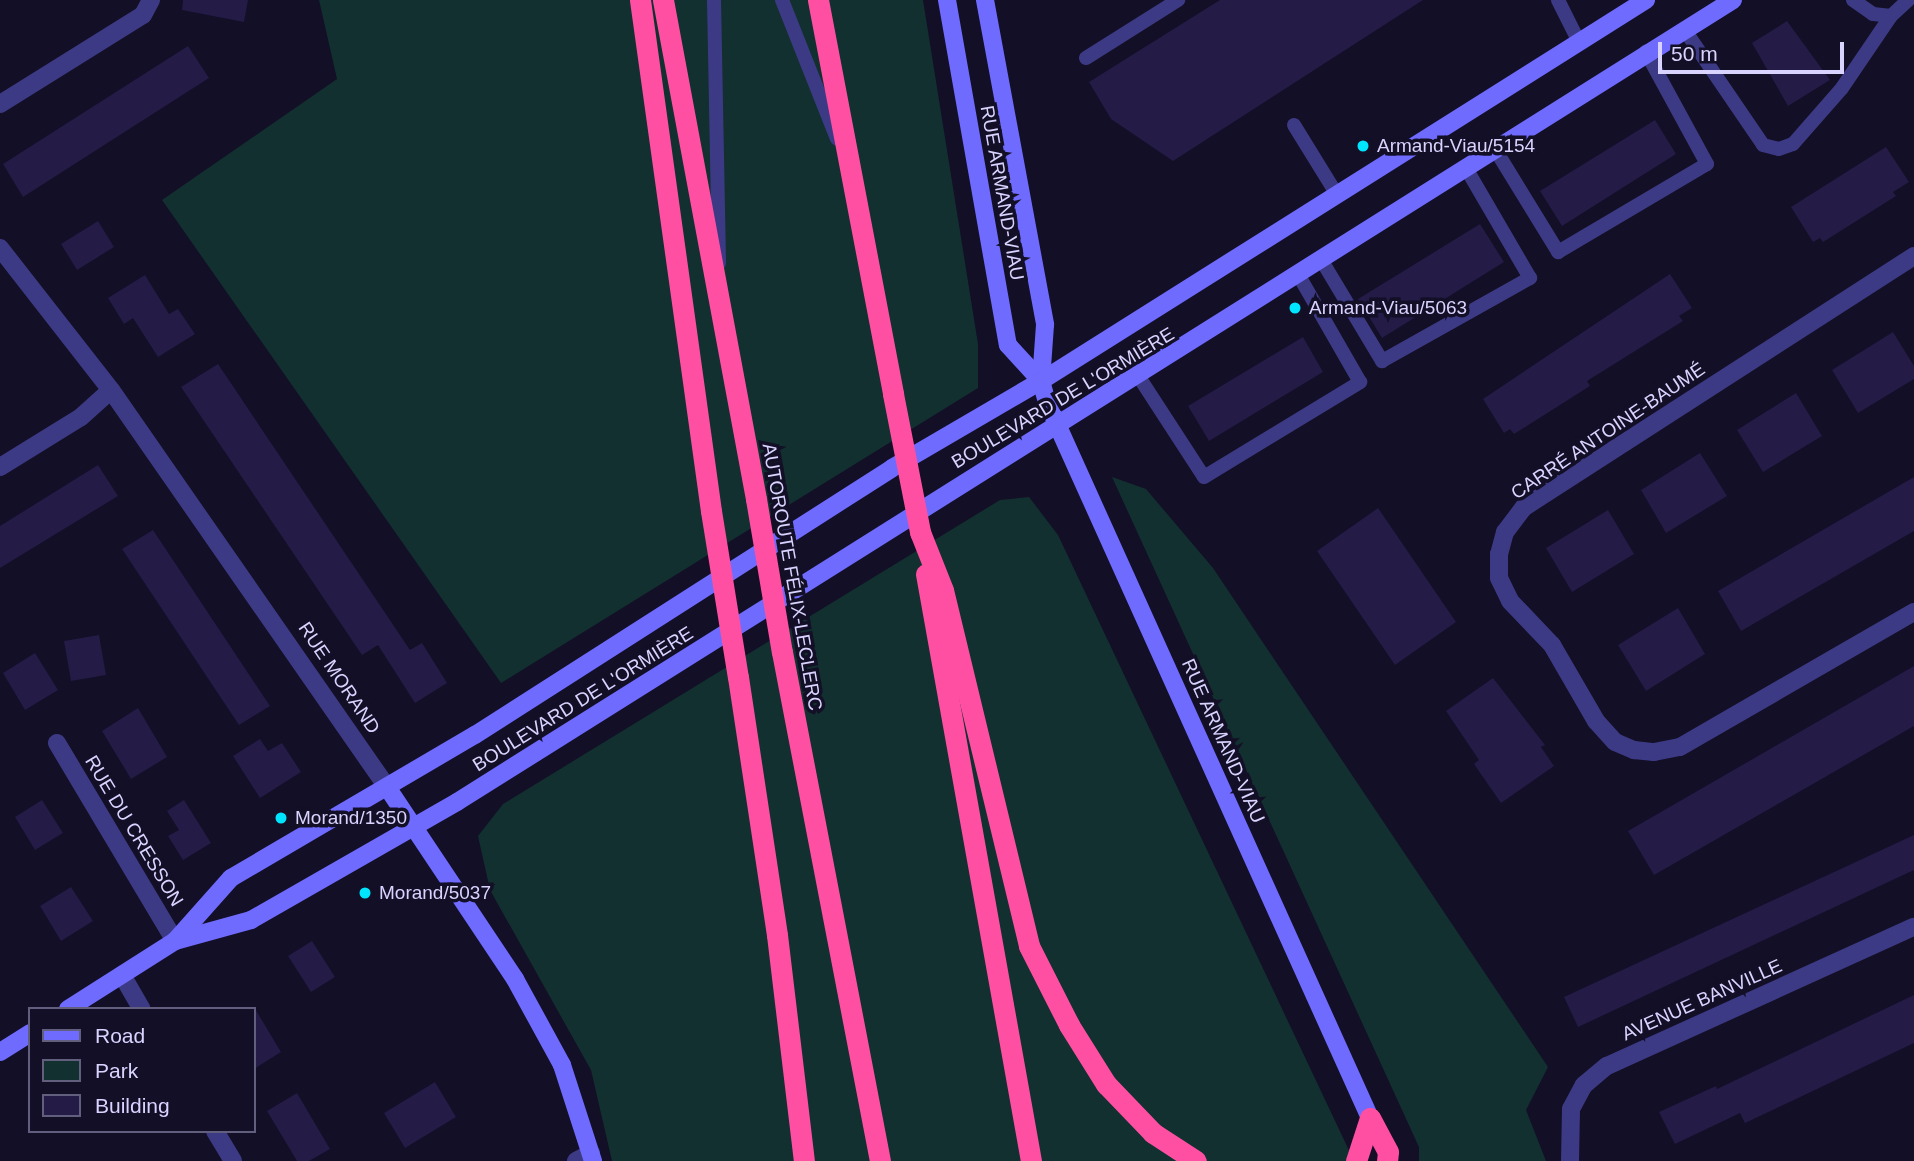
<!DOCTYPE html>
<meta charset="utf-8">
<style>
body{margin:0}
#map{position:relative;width:1914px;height:1161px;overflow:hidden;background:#130f26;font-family:Arial,sans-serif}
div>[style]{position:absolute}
.green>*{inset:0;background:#12302f}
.building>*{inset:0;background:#241b47}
.lane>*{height:14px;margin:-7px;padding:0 7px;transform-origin:7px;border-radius:7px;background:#3d3a85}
.street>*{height:18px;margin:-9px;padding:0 9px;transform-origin:9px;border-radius:9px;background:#3d3a85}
.secondary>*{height:18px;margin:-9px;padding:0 9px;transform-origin:9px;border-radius:9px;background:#6f6bff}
.highway>*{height:21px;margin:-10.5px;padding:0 10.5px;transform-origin:10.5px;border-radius:10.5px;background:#ff4fa3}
.highway-bridge>*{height:21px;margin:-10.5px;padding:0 10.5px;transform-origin:10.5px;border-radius:10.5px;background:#ff4fa3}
.dots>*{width:19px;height:19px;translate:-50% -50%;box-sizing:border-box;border:4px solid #130f26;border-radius:50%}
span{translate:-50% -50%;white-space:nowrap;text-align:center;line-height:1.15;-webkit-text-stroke:7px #130f26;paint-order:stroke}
.poi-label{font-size:19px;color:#d9d4ff}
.left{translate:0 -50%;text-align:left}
.street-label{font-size:19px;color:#d9d4ff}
.legend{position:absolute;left:28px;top:1007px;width:228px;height:126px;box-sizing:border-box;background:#130f26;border:2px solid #625e7d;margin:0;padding:9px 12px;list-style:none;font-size:21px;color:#d9d4ff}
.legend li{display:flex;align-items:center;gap:14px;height:35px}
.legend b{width:35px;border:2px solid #625e7d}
.scale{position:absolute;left:1658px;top:42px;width:186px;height:32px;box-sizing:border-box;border:4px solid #d9d4ff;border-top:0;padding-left:9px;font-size:21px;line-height:24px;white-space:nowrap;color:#d9d4ff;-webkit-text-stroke:5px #130f26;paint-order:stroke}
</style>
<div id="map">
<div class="green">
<i style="clip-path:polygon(319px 0,923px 0,978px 344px,978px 388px,501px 683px,162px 200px,337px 79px)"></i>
<i style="clip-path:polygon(1112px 477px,1146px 489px,1213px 568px,1548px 1067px,1526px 1110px,1546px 1161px,1419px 1161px,1419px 1147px)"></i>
<i style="clip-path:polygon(1029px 497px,1058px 535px,1354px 1161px,612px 1161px,591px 1070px,490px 890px,478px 836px,503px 804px,1000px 500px)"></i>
</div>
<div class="building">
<i style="clip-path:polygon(183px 0,248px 0,244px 22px,182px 10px)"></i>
<i style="clip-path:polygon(1220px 0,1423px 0,1173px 161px,1111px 119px,1089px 82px)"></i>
<i style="clip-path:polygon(1787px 21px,1830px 80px,1788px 106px,1752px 43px)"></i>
<i style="clip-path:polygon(188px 46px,209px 78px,23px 197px,3px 164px)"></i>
<i style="clip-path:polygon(1655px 120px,1676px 154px,1562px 226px,1540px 191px)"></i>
<i style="clip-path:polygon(1886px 147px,1909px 182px,1893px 192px,1896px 196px,1823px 242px,1820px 238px,1813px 242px,1791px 207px)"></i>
<i style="clip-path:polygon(98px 221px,114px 247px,77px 270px,61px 244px)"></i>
<i style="clip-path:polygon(1480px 224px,1504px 262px,1382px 338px,1358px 299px)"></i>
<i style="clip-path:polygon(1670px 274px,1692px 308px,1679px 316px,1683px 321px,1587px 381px,1590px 386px,1514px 434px,1510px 429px,1504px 433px,1483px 399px)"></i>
<i style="clip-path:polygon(145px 275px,169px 314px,178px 309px,195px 334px,158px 357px,133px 318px,124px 324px,108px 298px)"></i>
<i style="clip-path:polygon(1893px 332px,1914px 366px,1914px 379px,1858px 413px,1832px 370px)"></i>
<i style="clip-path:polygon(1303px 337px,1323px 372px,1209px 441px,1188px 406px)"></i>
<i style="clip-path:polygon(218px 364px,410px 650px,422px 643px,447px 683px,415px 703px,378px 645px,362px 655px,181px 387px)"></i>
<i style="clip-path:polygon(1796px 393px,1822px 436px,1763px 472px,1737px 430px)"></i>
<i style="clip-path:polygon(1700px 453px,1727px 496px,1666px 533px,1641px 490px)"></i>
<i style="clip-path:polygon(98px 465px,118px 496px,0 568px,0 526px)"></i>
<i style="clip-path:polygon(1914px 477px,1914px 531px,1741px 631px,1718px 591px)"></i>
<i style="clip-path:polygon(1378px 508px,1456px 622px,1395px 665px,1317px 551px)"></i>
<i style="clip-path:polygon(1608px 510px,1634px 554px,1572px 592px,1546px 548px)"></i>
<i style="clip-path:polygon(153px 530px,270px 706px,239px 725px,122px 549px)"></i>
<i style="clip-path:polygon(1678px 608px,1705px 654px,1646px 691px,1618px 645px)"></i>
<i style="clip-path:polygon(99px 635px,106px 675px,71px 681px,64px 641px)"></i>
<i style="clip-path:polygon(35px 653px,58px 690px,25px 710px,3px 673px)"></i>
<i style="clip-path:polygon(1914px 666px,1914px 726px,1654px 875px,1628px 831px)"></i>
<i style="clip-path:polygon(1493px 678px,1545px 745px,1541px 747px,1554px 766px,1501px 803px,1474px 764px,1479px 760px,1446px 711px)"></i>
<i style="clip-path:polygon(138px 708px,167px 757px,131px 779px,102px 731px)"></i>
<i style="clip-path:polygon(260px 739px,268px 751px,282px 743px,301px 772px,260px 798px,233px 756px)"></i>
<i style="clip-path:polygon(42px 800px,63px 833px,35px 850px,15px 817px)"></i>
<i style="clip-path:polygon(184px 800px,211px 843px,183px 860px,168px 836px,179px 830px,167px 811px)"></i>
<i style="clip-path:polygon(1914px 835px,1914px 870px,1578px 1027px,1564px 997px)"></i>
<i style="clip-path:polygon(71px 887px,93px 921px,61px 941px,40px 906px)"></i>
<i style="clip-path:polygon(312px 941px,335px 977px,311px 992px,288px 956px)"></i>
<i style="clip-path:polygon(1914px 995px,1914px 1043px,1745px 1123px,1740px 1113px,1675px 1144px,1659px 1112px,1716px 1086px,1717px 1089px)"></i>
<i style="clip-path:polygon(254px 1007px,281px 1052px,254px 1069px)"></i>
<i style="clip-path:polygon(435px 1082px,456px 1117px,405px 1148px,384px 1113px)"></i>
<i style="clip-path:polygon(297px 1093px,330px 1149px,309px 1161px,297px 1161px,267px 1111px)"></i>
</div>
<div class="lane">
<i style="left:714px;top:0;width:263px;rotate:88.9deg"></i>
<i style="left:782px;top:0;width:149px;rotate:68.4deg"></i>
<i style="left:1558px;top:0;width:47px;rotate:63.4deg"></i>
<i style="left:1853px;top:0;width:24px;rotate:35deg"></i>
<i style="left:1873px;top:14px;width:18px;rotate:6deg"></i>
<i style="left:1891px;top:16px;width:23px;rotate:-43deg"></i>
<i style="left:1684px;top:29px;width:140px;rotate:55.7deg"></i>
<i style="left:1763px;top:145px;width:16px;rotate:14deg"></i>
<i style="left:1779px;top:149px;width:15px;rotate:-20deg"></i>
<i style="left:1793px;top:144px;width:74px;rotate:-48.8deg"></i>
<i style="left:1842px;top:88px;width:87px;rotate:-55.8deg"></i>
<i style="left:1086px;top:58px;width:109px;rotate:-32.2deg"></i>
<i style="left:1294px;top:125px;width:80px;rotate:58.3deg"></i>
<i style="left:1495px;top:149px;width:121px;rotate:58.5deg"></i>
<i style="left:1558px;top:252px;width:173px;rotate:-30.6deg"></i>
<i style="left:1707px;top:164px;width:128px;rotate:-118.6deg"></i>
<i style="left:1322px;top:261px;width:117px;rotate:59deg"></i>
<i style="left:1382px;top:361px;width:170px;rotate:-29.3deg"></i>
<i style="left:1530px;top:278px;width:127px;rotate:-120.2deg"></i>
<i style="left:1139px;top:377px;width:119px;rotate:57deg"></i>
<i style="left:1204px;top:477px;width:183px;rotate:-31.3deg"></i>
<i style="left:1360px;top:382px;width:122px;rotate:-119.9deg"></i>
</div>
<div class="street">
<i style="left:0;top:104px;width:168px;rotate:-31.9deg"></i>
<i style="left:143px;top:15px;width:17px;rotate:-62deg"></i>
<i style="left:0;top:248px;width:180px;rotate:52deg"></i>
<i style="left:111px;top:390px;width:484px;rotate:55.2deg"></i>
<i style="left:1914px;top:256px;width:464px;rotate:147.2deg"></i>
<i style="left:1524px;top:507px;width:31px;rotate:127deg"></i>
<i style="left:1505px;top:532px;width:23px;rotate:105deg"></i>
<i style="left:1499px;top:554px;width:24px;rotate:90deg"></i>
<i style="left:1499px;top:578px;width:25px;rotate:64deg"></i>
<i style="left:1510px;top:601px;width:61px;rotate:46.3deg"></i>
<i style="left:1552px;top:645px;width:88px;rotate:59.9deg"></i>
<i style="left:1596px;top:721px;width:28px;rotate:48deg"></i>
<i style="left:1615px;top:742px;width:21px;rotate:23deg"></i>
<i style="left:1634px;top:750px;width:20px;rotate:6deg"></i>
<i style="left:1654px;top:752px;width:26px;rotate:-11deg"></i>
<i style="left:1680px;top:747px;width:270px;rotate:-30deg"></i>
<i style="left:0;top:467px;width:95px;rotate:-31.7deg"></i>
<i style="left:81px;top:417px;width:40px;rotate:-42deg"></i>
<i style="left:57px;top:743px;width:230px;rotate:59.2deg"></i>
<i style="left:122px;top:975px;width:39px;rotate:60deg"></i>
<i style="left:215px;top:1131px;width:35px;rotate:59deg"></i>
<i style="left:576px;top:1161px;width:17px;rotate:-28deg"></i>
<i style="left:1570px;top:1161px;width:52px;rotate:-88.9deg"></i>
<i style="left:1571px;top:1109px;width:27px;rotate:-62deg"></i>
<i style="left:1584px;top:1085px;width:30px;rotate:-40deg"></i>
<i style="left:1607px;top:1066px;width:337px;rotate:-24.4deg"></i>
</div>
<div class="secondary">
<i style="left:947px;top:0;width:350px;rotate:80deg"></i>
<i style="left:1008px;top:345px;width:49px;rotate:47.5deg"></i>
<i style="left:985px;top:0;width:330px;rotate:79.5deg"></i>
<i style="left:1045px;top:325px;width:56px;rotate:94.1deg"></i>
<i style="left:1041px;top:381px;width:22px;rotate:74deg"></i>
<i style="left:1047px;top:402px;width:785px;rotate:65.72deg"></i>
<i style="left:387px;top:787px;width:231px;rotate:56.3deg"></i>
<i style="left:515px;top:979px;width:98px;rotate:61.3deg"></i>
<i style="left:562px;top:1065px;width:101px;rotate:72.1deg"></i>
<i style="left:175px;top:941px;width:79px;rotate:-15.4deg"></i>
<i style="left:251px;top:920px;width:237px;rotate:-29.8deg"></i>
<i style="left:457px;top:802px;width:1507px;rotate:-32.15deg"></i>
<i style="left:68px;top:1009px;width:127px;rotate:-32.4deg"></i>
<i style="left:175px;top:941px;width:84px;rotate:-48.4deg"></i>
<i style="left:231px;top:878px;width:283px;rotate:-30.4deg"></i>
<i style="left:475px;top:735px;width:495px;rotate:-32.6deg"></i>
<i style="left:892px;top:468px;width:173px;rotate:-30.3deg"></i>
<i style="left:1041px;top:381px;width:715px;rotate:-32.2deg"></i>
<i style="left:0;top:1052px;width:36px;rotate:-32deg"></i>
</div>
<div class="highway">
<i style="left:640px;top:0;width:516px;rotate:82.09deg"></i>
<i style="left:663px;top:0;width:508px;rotate:79.44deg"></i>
<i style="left:818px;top:0;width:401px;rotate:79.2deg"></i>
<i style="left:920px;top:532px;width:62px;rotate:68.4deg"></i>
<i style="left:943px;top:590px;width:366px;rotate:76.4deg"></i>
<i style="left:1029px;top:946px;width:89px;rotate:63.1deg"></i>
<i style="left:1069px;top:1025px;width:70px;rotate:57.9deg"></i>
<i style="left:1106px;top:1084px;width:68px;rotate:46.2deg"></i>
<i style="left:1153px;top:1133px;width:51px;rotate:33.1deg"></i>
<i style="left:926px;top:574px;width:596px;rotate:79.86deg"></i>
<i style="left:782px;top:652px;width:518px;rotate:79.1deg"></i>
<i style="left:738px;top:677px;width:261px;rotate:81.4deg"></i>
<i style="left:777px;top:935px;width:228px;rotate:83.2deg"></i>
<i style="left:1370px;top:1118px;width:38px;rotate:62deg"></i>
<i style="left:1388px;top:1152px;width:9px;rotate:96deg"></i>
<i style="left:1356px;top:1161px;width:45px;rotate:-72deg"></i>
</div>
<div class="highway-bridge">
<i style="left:893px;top:394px;width:141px;rotate:78.9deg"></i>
<i style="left:756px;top:499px;width:155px;rotate:80.4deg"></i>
<i style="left:711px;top:511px;width:168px;rotate:80.8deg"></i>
</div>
<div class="dots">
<i style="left:1363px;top:146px;background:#00e5ff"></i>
<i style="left:1295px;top:308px;background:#00e5ff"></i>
<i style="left:281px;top:818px;background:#00e5ff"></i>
<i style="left:365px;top:893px;background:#00e5ff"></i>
</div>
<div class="poi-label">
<span class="left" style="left:1377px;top:146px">Armand-Viau/5154</span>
<span class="left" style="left:1309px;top:308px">Armand-Viau/5063</span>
<span class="left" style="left:295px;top:818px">Morand/1350</span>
<span class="left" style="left:379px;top:893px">Morand/5037</span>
</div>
<div class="street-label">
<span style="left:1002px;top:193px;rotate:80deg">RUE ARMAND-VIAU</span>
<span style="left:1063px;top:398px;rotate:-31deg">BOULEVARD DE L'ORMIÈRE</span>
<span style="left:1608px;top:431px;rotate:-34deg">CARRÉ ANTOINE-BAUMÉ</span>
<span style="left:792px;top:577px;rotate:80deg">AUTOROUTE FÉLIX-LECLERC</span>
<span style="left:339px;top:678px;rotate:56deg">RUE MORAND</span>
<span style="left:583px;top:699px;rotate:-32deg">BOULEVARD DE L'ORMIÈRE</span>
<span style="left:1223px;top:741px;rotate:66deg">RUE ARMAND-VIAU</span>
<span style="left:134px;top:831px;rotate:59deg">RUE DU CRESSON</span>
<span style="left:1702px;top:1000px;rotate:-24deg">AVENUE BANVILLE</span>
</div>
<ul class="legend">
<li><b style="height:9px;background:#6f6bff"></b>Road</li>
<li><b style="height:19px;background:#12302f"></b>Park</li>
<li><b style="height:19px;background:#241b47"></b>Building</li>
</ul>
<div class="scale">50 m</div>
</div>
